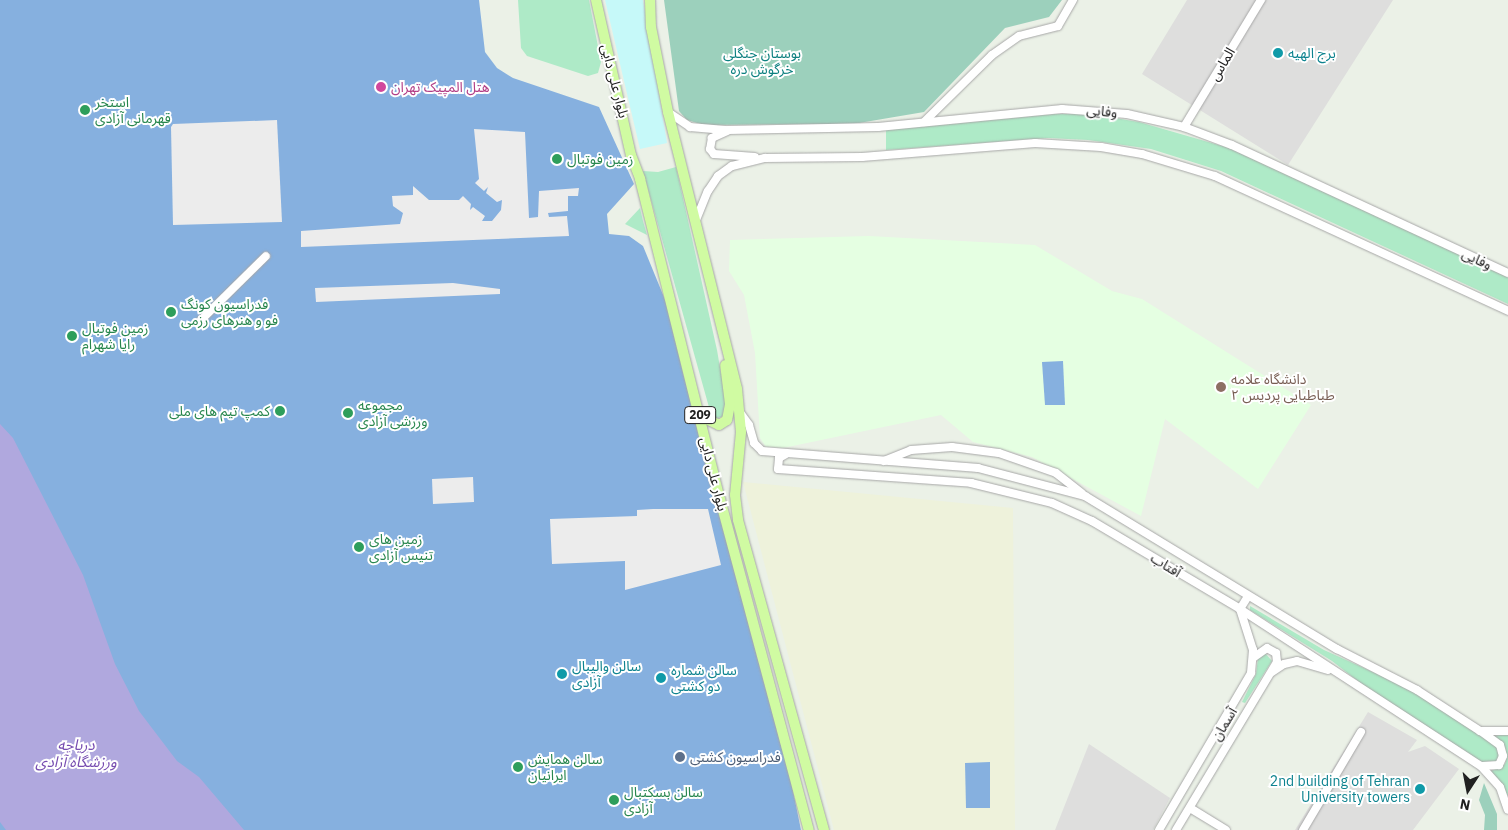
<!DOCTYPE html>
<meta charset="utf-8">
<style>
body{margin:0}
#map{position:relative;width:1508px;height:830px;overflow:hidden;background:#ebf1e7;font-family:"IBM Plex Sans","Noto Sans Arabic",sans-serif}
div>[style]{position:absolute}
.residential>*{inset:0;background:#dededd}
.education>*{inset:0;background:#e5ffe2}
.military>*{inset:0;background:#eef2db}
.grass>*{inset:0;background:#aeeac7}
.forest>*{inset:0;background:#9cd0bc}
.park>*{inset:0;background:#c6f9f9}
.pitch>*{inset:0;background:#86b0df}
.parking>*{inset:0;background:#ececec}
.water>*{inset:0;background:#b0a8de}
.roads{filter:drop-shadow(0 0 1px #a7a7a7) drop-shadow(0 0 1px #a7a7a7)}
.minor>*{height:8px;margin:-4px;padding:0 4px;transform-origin:4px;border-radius:4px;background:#fff}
.major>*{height:10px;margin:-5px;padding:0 5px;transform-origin:5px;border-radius:5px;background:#d0fba2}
.dots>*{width:14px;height:14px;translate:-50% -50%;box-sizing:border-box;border:2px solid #fff;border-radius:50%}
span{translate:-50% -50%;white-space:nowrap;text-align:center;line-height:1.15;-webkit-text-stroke:4px #fff;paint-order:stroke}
.shield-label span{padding:1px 4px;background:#fff;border:1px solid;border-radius:4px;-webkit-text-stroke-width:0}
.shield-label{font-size:12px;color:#202020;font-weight:700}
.park-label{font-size:14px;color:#0d8080}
.culture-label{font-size:14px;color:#0d838f}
.left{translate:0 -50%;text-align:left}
.right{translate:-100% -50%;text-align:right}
.street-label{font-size:14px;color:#202020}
.hotel-label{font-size:14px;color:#b23c85}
.leisure-label{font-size:14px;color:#27864d}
.education-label{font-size:14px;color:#785e54}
.service-label{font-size:14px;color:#4e5e75}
.water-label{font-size:15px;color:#764cb0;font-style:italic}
.north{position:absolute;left:1443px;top:765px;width:50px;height:50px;-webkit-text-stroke:4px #fff;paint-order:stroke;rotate:191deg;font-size:14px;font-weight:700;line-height:20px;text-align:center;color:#202020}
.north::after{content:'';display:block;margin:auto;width:18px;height:22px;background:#202020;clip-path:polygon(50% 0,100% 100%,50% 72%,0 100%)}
</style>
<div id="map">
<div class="residential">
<i style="clip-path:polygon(1187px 0,1393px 0,1288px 165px,1142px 74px)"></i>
<i style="clip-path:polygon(1368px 712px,1417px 740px,1408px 752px,1425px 746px,1459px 769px,1413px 830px,1295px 830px)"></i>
<i style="clip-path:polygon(1089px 744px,1170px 798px,1153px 830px,1055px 830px)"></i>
</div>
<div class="education">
<i style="clip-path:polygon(869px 236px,1035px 245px,1112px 291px,1142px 299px,1311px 405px,1258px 489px,1165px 419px,1141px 516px,1032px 457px,973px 442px,941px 415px,783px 448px,766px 447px,760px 438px,755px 353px,744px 295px,729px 271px,730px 240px)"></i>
</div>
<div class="military">
<i style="clip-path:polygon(743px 482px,1013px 508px,1015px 830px,834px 830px)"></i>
</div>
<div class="grass">
<i style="clip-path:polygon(518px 0,589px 0,601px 62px,598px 73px,588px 76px,527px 56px,521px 48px)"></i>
<i style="clip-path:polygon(1054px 114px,1091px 114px,1139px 122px,1229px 148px,1508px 277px,1508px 304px,1221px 171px,1151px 149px,1088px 140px,1048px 138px,886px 150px,886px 130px)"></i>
<i style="clip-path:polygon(676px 167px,717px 350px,726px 403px,724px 416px,718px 418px,712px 418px,643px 171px,658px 172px)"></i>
<i style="clip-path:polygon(640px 208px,643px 221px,647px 235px,625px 224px)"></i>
<i style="clip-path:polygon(1250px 606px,1324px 650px,1404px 686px,1489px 740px,1497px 747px,1500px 755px,1497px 762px,1483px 763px,1381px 699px,1332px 661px,1250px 610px)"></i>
<i style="clip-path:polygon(1265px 653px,1272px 661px,1245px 703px,1242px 702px,1256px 674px,1258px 658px)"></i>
<i style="clip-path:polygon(1508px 734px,1508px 796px,1491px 771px,1505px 764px,1507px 756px,1505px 747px,1493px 736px)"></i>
</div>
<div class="forest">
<i style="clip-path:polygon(664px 0,1062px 0,1049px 17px,1005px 28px,924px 112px,853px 124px,704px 125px,687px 120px,679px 111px)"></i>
<i style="clip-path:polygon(1484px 783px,1497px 814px,1497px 830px,1484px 830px,1485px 815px,1479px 800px)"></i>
</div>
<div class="park">
<i style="clip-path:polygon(605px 0,643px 0,667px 143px,640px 149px)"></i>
</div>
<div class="pitch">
<i style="clip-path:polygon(0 0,479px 0,485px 52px,497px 68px,513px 78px,599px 107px,634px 184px,607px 214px,609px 234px,629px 236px,643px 246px,673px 319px,787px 761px,801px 830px,0 830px)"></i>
<i style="clip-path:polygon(1063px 361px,1065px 405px,1045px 405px,1042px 362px)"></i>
<i style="clip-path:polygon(990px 762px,990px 808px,966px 808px,965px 763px)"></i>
</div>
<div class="parking">
<i style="clip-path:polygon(277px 120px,282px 222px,173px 225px,171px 127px,173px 124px)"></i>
<i style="clip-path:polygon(474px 129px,525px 132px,529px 218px,538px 217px,539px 191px,579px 188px,578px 196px,568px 196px,568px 211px,548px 213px,549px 217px,567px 216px,569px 236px,301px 247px,301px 231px,400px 224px,403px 213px,393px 206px,392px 196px,413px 195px,413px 186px,429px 200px,459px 200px,463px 196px,471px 204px,470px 210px,473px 207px,485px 216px,482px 221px,492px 221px,501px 210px,502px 200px,497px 202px,486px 193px,488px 187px,484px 191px,475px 183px,479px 179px)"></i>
<i style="clip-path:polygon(453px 283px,500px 289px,500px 294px,316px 302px,315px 288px)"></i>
<i style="clip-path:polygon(473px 477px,474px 502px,433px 504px,432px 479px)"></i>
<i style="clip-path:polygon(653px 509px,708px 509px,721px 565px,625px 590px,625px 561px,552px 564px,550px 519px,637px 516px,637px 510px)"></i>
</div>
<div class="water">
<i style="clip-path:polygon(0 424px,13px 438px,83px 575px,115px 664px,139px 711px,177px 761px,199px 777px,244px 830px,6px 830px,0 822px)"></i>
</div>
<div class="roads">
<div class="minor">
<i style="left:668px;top:112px;width:27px;rotate:34deg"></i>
<i style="left:690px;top:127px;width:38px;rotate:5deg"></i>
<i style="left:728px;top:130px;width:150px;rotate:-1.1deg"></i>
<i style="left:878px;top:127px;width:185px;rotate:-5.6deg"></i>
<i style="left:1062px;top:109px;width:65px;rotate:4.4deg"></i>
<i style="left:1127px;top:114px;width:58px;rotate:12.8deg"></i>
<i style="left:1184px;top:127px;width:51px;rotate:20.6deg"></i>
<i style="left:1232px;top:145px;width:304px;rotate:24.9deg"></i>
<i style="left:924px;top:122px;width:95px;rotate:-44.6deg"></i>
<i style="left:992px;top:55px;width:33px;rotate:-35deg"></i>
<i style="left:1019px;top:36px;width:40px;rotate:-14.4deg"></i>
<i style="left:1058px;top:26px;width:30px;rotate:-60deg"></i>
<i style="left:1184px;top:127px;width:149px;rotate:-58.8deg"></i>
<i style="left:727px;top:131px;width:17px;rotate:155deg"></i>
<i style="left:712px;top:138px;width:11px;rotate:100deg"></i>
<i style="left:710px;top:149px;width:6px;rotate:51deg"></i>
<i style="left:714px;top:154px;width:41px;rotate:4.2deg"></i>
<i style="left:696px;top:220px;width:31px;rotate:-68deg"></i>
<i style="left:708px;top:191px;width:18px;rotate:-56deg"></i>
<i style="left:718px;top:176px;width:17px;rotate:-36deg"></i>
<i style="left:732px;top:166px;width:34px;rotate:-14deg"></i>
<i style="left:765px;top:158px;width:97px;rotate:-0.6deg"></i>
<i style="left:862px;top:157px;width:174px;rotate:-4.6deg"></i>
<i style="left:1035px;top:143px;width:66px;rotate:3.5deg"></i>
<i style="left:1101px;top:147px;width:42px;rotate:9.7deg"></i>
<i style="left:1142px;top:154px;width:76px;rotate:16.8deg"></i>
<i style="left:1215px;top:176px;width:323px;rotate:24.7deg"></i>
<i style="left:201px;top:320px;width:91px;rotate:-44.6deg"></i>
<i style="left:739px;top:411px;width:17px;rotate:54deg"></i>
<i style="left:749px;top:425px;width:19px;rotate:74deg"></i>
<i style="left:754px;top:443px;width:11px;rotate:45deg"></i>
<i style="left:762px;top:451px;width:217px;rotate:4.5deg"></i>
<i style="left:978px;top:468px;width:111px;rotate:14.7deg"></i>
<i style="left:1085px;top:496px;width:295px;rotate:31.3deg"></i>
<i style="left:1337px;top:649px;width:90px;rotate:27.1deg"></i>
<i style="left:1417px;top:690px;width:75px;rotate:33.1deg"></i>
<i style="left:1480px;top:731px;width:28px"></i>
<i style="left:786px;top:454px;width:8px;rotate:150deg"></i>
<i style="left:779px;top:458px;width:11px;rotate:95deg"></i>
<i style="left:778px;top:469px;width:194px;rotate:4.1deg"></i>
<i style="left:971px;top:483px;width:83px;rotate:13.9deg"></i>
<i style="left:1052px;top:503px;width:44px;rotate:24.2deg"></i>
<i style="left:1092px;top:521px;width:172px;rotate:30.7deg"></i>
<i style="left:1240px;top:609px;width:288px;rotate:33.1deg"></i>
<i style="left:1481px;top:766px;width:28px;rotate:48deg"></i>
<i style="left:1500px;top:787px;width:24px;rotate:71deg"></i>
<i style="left:884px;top:461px;width:29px;rotate:-22deg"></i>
<i style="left:911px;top:450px;width:41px;rotate:-4.2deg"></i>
<i style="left:952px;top:447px;width:47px;rotate:7.3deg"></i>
<i style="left:999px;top:453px;width:60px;rotate:19.3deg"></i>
<i style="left:1056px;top:473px;width:33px;rotate:38deg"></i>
<i style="left:1272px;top:672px;width:14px;rotate:-34deg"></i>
<i style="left:1284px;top:664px;width:13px;rotate:-13deg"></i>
<i style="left:1297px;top:661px;width:32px;rotate:16deg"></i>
<i style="left:1482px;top:732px;width:22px;rotate:36deg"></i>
<i style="left:1500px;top:745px;width:11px;rotate:75deg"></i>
<i style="left:1503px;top:756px;width:10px;rotate:114deg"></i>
<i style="left:1499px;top:765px;width:17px;rotate:177deg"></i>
<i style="left:1190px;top:808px;width:42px;rotate:31.4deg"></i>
<i style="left:1159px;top:830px;width:182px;rotate:-59.6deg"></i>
<i style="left:1251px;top:673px;width:23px;rotate:-85deg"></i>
<i style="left:1253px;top:650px;width:43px;rotate:-107.6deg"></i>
<i style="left:1240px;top:609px;width:15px;rotate:-58deg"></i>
<i style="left:1176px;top:830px;width:196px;rotate:-59deg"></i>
<i style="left:1277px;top:662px;width:9px;rotate:-96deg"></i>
<i style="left:1276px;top:653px;width:10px;rotate:-151deg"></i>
<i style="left:1267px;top:648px;width:16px;rotate:145deg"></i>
<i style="left:1303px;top:830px;width:114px;rotate:-59.4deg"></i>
</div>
<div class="major">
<i style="left:596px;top:0;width:159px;rotate:77.3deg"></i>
<i style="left:631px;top:155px;width:26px;rotate:69deg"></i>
<i style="left:640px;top:179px;width:330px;rotate:76deg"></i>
<i style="left:720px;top:499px;width:343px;rotate:75deg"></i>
<i style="left:650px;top:0;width:27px;rotate:88deg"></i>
<i style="left:651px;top:27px;width:87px;rotate:78.7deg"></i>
<i style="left:668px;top:112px;width:285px;rotate:76deg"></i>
<i style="left:737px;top:389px;width:43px;rotate:84.7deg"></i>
<i style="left:741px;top:432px;width:63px;rotate:95.4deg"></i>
<i style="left:735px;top:495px;width:25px;rotate:83deg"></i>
<i style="left:738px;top:520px;width:322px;rotate:74.5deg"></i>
<i style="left:700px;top:416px;width:21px;rotate:25deg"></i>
<i style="left:719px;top:425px;width:9px;rotate:-32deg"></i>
<i style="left:727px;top:420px;width:16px;rotate:-79deg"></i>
<i style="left:730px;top:404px;width:39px;rotate:-97deg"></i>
</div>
</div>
<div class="dots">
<i style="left:1278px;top:53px;background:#0f9aa8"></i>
<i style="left:381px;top:87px;background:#d1479c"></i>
<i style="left:85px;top:110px;background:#2e9e5b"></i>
<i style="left:557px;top:159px;background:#2e9e5b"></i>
<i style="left:171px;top:312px;background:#2e9e5b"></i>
<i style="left:72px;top:336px;background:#2e9e5b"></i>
<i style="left:1221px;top:387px;background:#8d6e63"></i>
<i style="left:280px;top:411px;background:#2e9e5b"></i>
<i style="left:348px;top:413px;background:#2e9e5b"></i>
<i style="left:359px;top:547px;background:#2e9e5b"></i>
<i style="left:562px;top:674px;background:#0f9aa8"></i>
<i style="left:661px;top:678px;background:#0f9aa8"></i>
<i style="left:680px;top:757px;background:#5c6f8a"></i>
<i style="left:518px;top:767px;background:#2e9e5b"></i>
<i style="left:1420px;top:789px;background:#0f9aa8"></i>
<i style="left:614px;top:800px;background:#2e9e5b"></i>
</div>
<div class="shield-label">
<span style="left:700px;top:415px">209</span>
</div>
<div class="park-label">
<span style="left:762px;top:61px">بوستان جنگلی<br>خرگوش دره</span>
</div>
<div class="culture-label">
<span class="left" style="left:1288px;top:53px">برج الهیه</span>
<span class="left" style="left:572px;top:674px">سالن والیبال<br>آزادی</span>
<span class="left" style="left:671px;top:678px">سالن شماره<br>دو کشتی</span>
<span class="right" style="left:1410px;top:789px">2nd building of Tehran<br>University towers</span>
</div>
<div class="street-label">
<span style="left:1222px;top:64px;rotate:-59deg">الماس</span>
<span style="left:615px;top:81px;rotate:76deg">بلوار علی دایی</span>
<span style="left:1102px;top:111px;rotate:6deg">وفایی</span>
<span style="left:1477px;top:259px;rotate:25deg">وفایی</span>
<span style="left:714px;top:474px;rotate:76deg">بلوار علی دایی</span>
<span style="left:1166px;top:565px;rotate:31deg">آفتاب</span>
<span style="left:1224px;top:724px;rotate:-59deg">آسمان</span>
</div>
<div class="hotel-label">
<span class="left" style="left:391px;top:87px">هتل المپیک تهران</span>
</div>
<div class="leisure-label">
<span class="left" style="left:95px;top:110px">استخر<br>قهرمانی آزادی</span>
<span class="left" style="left:567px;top:159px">زمین فوتبال</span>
<span class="left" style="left:181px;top:312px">فدراسیون کونگ<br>فو و هنرهای رزمی</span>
<span class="left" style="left:82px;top:336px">زمین فوتبال<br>رایا شهرام</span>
<span class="left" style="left:358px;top:413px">مجموعه<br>ورزشی آزادی</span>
<span class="right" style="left:270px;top:411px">کمپ تیم های ملی</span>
<span class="left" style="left:369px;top:547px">زمین های<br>تنیس آزادی</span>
<span class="left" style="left:528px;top:767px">سالن همایش<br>ایرانیان</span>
<span class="left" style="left:624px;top:800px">سالن بسکتبال<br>آزادی</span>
</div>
<div class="education-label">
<span class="left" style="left:1231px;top:387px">دانشگاه علامه<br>طباطبایی پردیس ۲</span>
</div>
<div class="service-label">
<span class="left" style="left:690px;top:757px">فدراسیون کشتی</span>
</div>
<div class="water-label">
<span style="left:76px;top:753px">دریاچه<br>ورزشگاه آزادی</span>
</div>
<div class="north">N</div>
</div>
